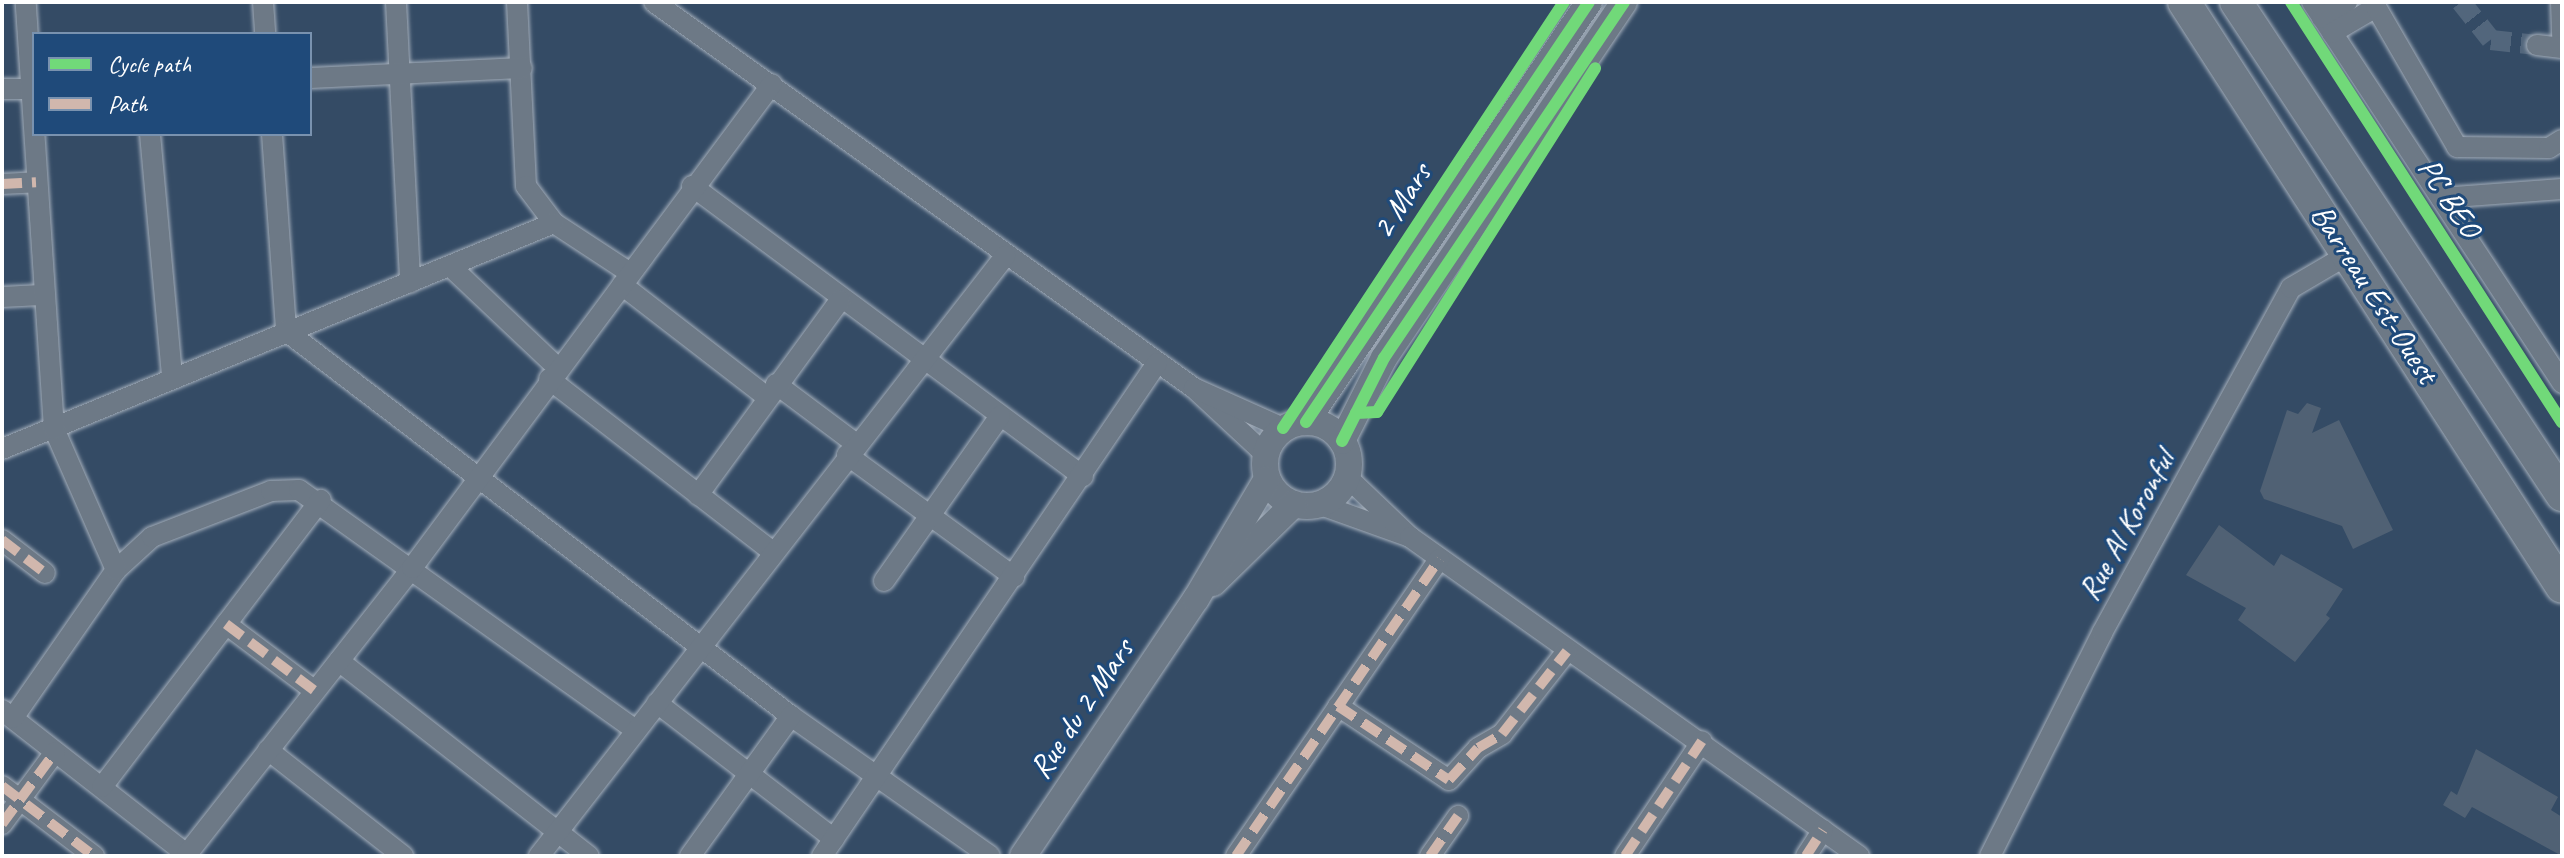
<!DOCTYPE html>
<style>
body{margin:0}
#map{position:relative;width:2564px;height:858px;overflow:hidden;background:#344b65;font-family:Caveat,sans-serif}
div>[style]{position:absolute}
.building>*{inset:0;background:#506174}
.minor-tunnel>*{height:20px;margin-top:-10px;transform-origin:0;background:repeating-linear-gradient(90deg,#52667c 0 20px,transparent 0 30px)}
.roads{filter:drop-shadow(0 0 2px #a4aeba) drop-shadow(0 0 2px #a4aeba)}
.minor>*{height:20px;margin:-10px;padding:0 10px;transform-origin:10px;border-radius:10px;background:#6d7986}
.tertiary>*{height:26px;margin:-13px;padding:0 13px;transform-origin:13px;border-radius:13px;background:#6d7986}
.tertiary>.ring{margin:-13px;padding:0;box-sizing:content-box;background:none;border:26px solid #6d7986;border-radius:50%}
.primary>*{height:32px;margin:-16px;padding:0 16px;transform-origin:16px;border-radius:16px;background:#6d7986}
.quiet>*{height:10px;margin-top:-5px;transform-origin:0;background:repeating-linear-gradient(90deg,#d1b7ad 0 20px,transparent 0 30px)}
.cycleway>*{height:12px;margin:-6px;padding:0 6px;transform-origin:6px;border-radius:6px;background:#71d979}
span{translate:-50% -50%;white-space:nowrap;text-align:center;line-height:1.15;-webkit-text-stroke:6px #1f4a7a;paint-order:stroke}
.street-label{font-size:32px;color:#fff}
.frame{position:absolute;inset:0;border:4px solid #fff;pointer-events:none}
.legend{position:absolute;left:32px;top:32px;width:280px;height:104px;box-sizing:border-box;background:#1f4a7a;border:2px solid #7992af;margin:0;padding:10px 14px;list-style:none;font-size:24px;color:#fff}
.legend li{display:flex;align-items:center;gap:16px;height:40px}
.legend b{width:40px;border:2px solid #7992af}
</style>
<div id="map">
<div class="building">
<i style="clip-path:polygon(2307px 403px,2321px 408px,2312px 433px,2339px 420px,2393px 530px,2353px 549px,2342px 526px,2264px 499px,2260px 491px,2287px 410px,2298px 414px)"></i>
<i style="clip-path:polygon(2219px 525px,2274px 566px,2281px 554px,2343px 589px,2326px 615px,2330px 618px,2295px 662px,2238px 620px,2246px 608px,2186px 575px)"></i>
<i style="clip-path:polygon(2476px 749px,2558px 797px,2551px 810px,2562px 817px,2562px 856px,2472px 807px,2465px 818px,2443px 805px,2451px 791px,2457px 795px)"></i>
</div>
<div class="minor-tunnel">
<i style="left:2461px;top:2px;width:48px;rotate:51.7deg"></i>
<i style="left:2491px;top:40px;width:46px;rotate:6.2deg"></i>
</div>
<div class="roads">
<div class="minor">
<i style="left:263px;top:2px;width:32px;rotate:86deg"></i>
<i style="left:396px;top:2px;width:281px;rotate:87.1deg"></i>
<i style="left:517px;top:2px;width:184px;rotate:87.2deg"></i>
<i style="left:526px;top:186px;width:46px;rotate:52.9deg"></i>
<i style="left:554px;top:223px;width:91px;rotate:33.3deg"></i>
<i style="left:654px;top:2px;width:664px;rotate:35.56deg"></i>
<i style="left:2312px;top:2px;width:456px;rotate:56.7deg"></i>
<i style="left:2561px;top:2px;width:35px;rotate:88deg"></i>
<i style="left:2322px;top:18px;width:30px;rotate:-33deg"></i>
<i style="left:2332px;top:33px;width:51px;rotate:-30.6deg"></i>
<i style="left:2376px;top:7px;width:162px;rotate:59.9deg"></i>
<i style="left:2457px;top:147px;width:92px;rotate:0.6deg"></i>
<i style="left:2549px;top:148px;width:15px;rotate:-32deg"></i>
<i style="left:2537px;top:45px;width:25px;rotate:7deg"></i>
<i style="left:310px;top:78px;width:212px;rotate:-2.7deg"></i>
<i style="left:2px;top:89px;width:32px"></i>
<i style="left:150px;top:134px;width:244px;rotate:84.8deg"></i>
<i style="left:272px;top:134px;width:197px;rotate:85.9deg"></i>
<i style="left:286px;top:331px;width:635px;rotate:37.32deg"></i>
<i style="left:791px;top:716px;width:243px;rotate:35.1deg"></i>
<i style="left:2px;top:184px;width:34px;rotate:-3deg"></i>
<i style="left:692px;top:186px;width:487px;rotate:36.6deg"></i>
<i style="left:2441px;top:198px;width:121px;rotate:-4.3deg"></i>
<i style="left:450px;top:266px;width:149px;rotate:43.4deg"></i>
<i style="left:622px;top:285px;width:183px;rotate:37.7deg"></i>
<i style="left:2px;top:297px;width:39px;rotate:-3deg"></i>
<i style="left:549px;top:379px;width:284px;rotate:37.7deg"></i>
<i style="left:776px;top:384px;width:99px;rotate:36.8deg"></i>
<i style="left:2px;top:449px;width:596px;rotate:-22.27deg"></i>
<i style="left:1265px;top:454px;width:97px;rotate:-137.1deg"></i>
<i style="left:1194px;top:388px;width:98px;rotate:24.2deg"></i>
<i style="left:847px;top:455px;width:207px;rotate:36.1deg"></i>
<i style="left:698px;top:495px;width:241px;rotate:-53.9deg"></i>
<i style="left:1321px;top:505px;width:95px;rotate:19.8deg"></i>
<i style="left:1410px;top:537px;width:87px;rotate:-136.4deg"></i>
<i style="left:1410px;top:537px;width:551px;rotate:35.39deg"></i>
<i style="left:2px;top:540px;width:54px;rotate:37.5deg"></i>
<i style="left:116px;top:570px;width:49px;rotate:-42.5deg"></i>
<i style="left:152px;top:537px;width:128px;rotate:-21.1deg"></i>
<i style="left:271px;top:491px;width:28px;rotate:-2deg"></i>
<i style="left:299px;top:490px;width:414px;rotate:35.5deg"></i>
<i style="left:884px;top:581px;width:202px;rotate:-54.9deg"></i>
<i style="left:226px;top:624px;width:111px;rotate:37deg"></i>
<i style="left:339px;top:661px;width:317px;rotate:38deg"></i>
<i style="left:657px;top:703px;width:223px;rotate:37.5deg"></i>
<i style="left:1338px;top:706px;width:133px;rotate:33.7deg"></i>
<i style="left:1449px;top:780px;width:43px;rotate:-47.8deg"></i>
<i style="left:1478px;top:748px;width:28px;rotate:-30deg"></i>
<i style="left:1502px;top:734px;width:105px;rotate:-51.9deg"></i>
<i style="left:2px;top:710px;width:237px;rotate:38deg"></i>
<i style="left:13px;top:718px;width:180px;rotate:-55.2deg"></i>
<i style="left:116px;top:570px;width:154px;rotate:-113.7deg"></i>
<i style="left:54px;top:429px;width:428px;rotate:-93.8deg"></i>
<i style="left:268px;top:750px;width:172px;rotate:38.1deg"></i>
<i style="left:2px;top:786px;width:116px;rotate:37.3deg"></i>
<i style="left:102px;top:787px;width:361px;rotate:-52.7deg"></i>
<i style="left:2px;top:824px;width:89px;rotate:-53.6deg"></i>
<i style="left:187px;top:854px;width:364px;rotate:-51.8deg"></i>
<i style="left:412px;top:568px;width:603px;rotate:-53.36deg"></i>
<i style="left:539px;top:856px;width:760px;rotate:-52.16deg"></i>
<i style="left:690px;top:856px;width:173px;rotate:-54.2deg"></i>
<i style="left:822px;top:856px;width:596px;rotate:-55.8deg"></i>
<i style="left:1236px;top:856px;width:360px;rotate:-55.6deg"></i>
<i style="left:1430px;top:856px;width:49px;rotate:-55deg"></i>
<i style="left:1625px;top:856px;width:138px;rotate:-56.2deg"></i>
<i style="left:1806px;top:856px;width:31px;rotate:-57deg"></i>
<i style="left:1990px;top:856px;width:250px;rotate:-63.3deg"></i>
<i style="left:2102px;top:633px;width:393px;rotate:-61.3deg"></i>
<i style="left:2291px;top:288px;width:67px;rotate:-30.4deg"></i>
</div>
<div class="tertiary">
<i style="left:1306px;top:422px;width:506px;rotate:-56.03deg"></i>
<i class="ring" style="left:1265px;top:422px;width:58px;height:58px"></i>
<i style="left:1342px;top:441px;width:93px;rotate:-63.2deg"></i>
<i style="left:1384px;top:358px;width:429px;rotate:-56deg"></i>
<i style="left:1213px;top:583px;width:113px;rotate:-44.3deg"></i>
<i style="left:1023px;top:856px;width:310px;rotate:-56.1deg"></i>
<i style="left:1196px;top:599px;width:139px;rotate:-59.4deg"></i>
</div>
<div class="primary">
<i style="left:2184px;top:2px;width:696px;rotate:57.13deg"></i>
<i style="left:2236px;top:2px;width:591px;rotate:56.53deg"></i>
</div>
</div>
<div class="quiet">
<i style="left:2px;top:184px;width:34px;rotate:-3deg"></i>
<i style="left:2px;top:540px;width:54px;rotate:37.5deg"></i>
<i style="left:226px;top:624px;width:111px;rotate:37deg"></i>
<i style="left:1338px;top:706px;width:133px;rotate:33.7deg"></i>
<i style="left:1449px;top:780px;width:43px;rotate:-47.8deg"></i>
<i style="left:1478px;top:748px;width:28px;rotate:-30deg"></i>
<i style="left:1502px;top:734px;width:105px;rotate:-51.9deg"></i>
<i style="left:2px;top:786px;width:116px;rotate:37.3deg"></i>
<i style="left:2px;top:824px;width:89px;rotate:-53.6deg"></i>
<i style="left:1236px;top:856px;width:360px;rotate:-55.6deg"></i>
<i style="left:1430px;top:856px;width:49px;rotate:-55deg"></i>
<i style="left:1625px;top:856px;width:138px;rotate:-56.2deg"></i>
<i style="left:1806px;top:856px;width:31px;rotate:-57deg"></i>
</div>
<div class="cycleway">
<i style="left:2291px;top:2px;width:500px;rotate:57.2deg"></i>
<i style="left:1356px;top:413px;width:21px;rotate:-3deg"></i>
<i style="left:1377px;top:412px;width:407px;rotate:-57.6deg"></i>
<i style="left:1306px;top:422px;width:506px;rotate:-56.03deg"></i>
<i style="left:1283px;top:428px;width:510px;rotate:-56.59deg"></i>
<i style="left:1342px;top:441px;width:93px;rotate:-63.2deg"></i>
<i style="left:1384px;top:358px;width:429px;rotate:-56deg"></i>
</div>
<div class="street-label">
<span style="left:2449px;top:198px;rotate:57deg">PC BEO</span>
<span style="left:1402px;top:201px;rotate:-57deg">2 Mars</span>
<span style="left:2374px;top:294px;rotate:57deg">Barreau Est-Ouest</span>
<span style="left:2127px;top:526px;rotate:-61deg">Rue Al Koronful</span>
<span style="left:1082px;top:709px;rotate:-56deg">Rue du 2 Mars</span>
</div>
<div class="frame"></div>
<ul class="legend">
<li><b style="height:10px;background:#71d979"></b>Cycle path</li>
<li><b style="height:10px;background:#d1b7ad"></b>Path</li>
</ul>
</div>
